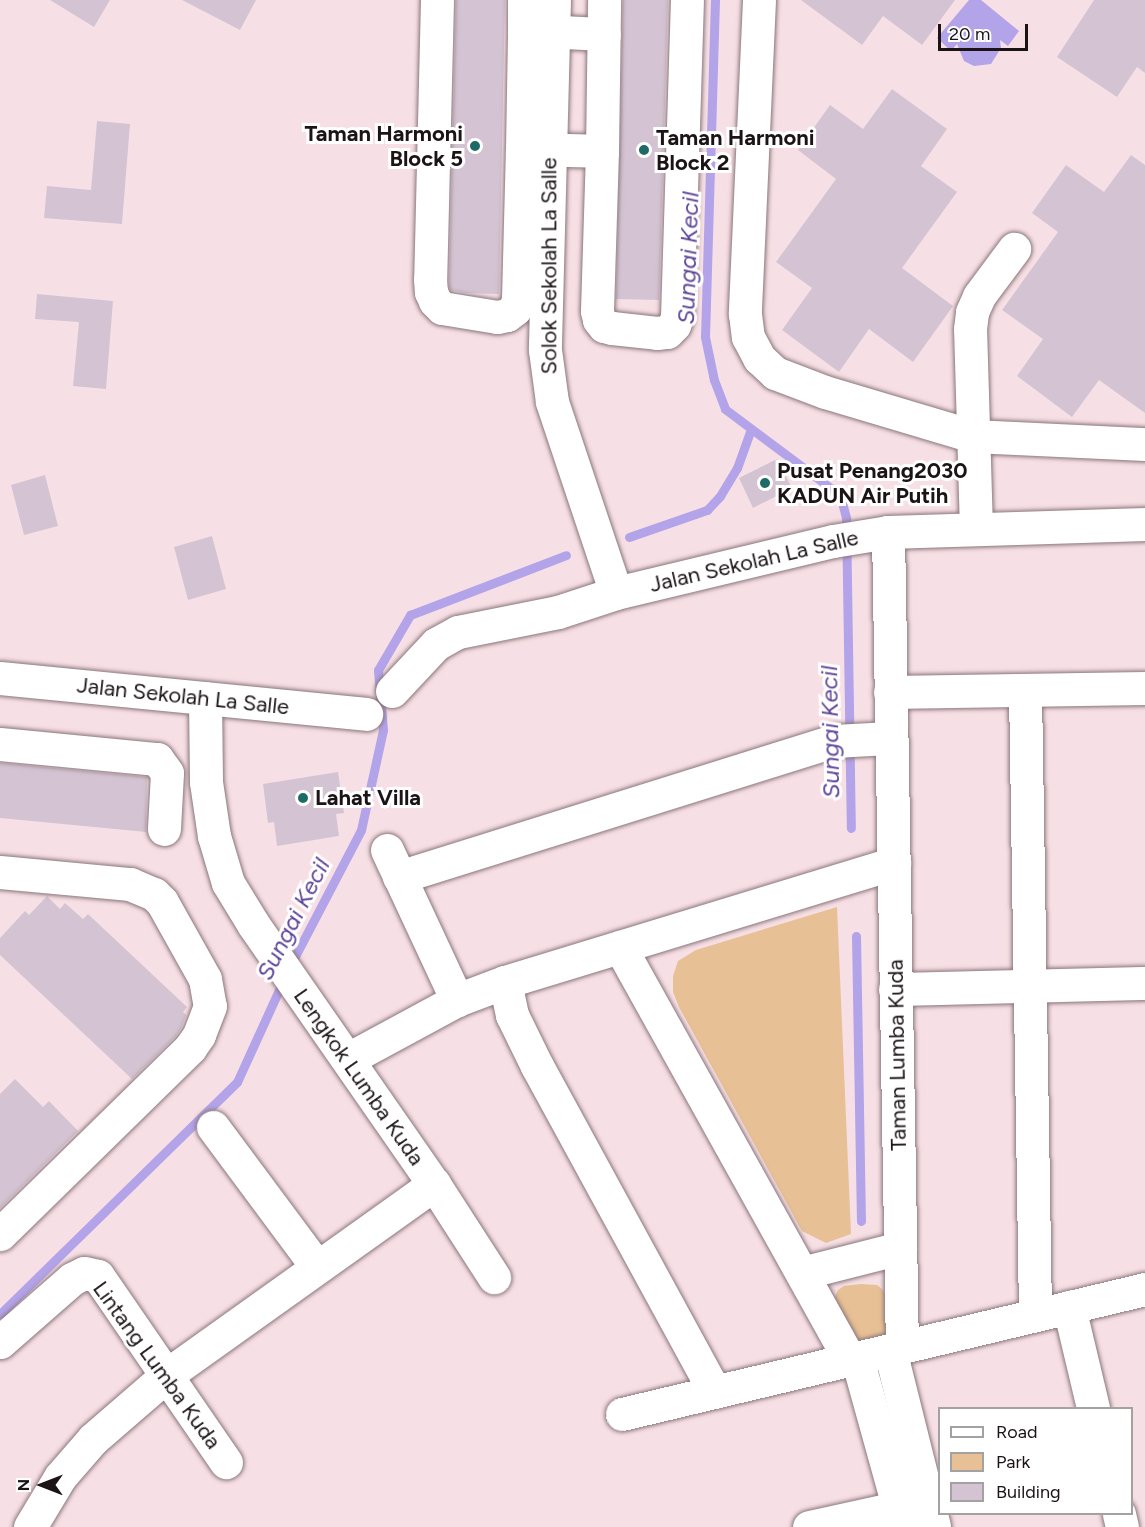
<!DOCTYPE html>
<style>
body{margin:0}
#map{position:relative;width:1145px;height:1527px;overflow:hidden;background:#f7e0e5;font-family:Figtree,sans-serif}
div>[style]{position:absolute}
.green>*{inset:0;background:#e7c095}
.water>*{inset:0;background:#b3a3e9}
.stream>*{height:9px;margin:-4.5px;padding:0 4.5px;transform-origin:4.5px;border-radius:4.5px;background:#b3a3e9}
.building>*{inset:0;background:#d4c4d3}
.roads{filter:drop-shadow(0 0 2px #8a767b) drop-shadow(0 0 2px #8a767b)}
.minor>*{height:33px;margin:-16.5px;padding:0 16.5px;transform-origin:16.5px;border-radius:16.5px;background:#fff}
.dots>*{width:16px;height:16px;translate:-50% -50%;box-sizing:border-box;border:3px solid #fff;border-radius:50%}
span{translate:-50% -50%;white-space:nowrap;text-align:center;line-height:1.15;-webkit-text-stroke:6px #fff;paint-order:stroke}
.poi-label{font-size:22px;color:#1b1315;font-weight:700}
.right{translate:-100% -50%;text-align:right}
.left{translate:0 -50%;text-align:left}
.street-label{font-size:22px;color:#1b1315}
.water-label{font-size:24px;color:#5e4598;font-style:italic}
.legend{position:absolute;left:938px;top:1407px;width:195px;height:108px;box-sizing:border-box;background:#fff;border:2px solid #a4a1a1;margin:0;padding:8px 10px;list-style:none;font-size:18px;color:#1b1315}
.legend li{display:flex;align-items:center;gap:12px;height:30px}
.legend b{width:30px;border:2px solid #a4a1a1}
.north{position:absolute;left:12px;top:1455px;width:60px;height:60px;-webkit-text-stroke:4px #fff;paint-order:stroke;rotate:270deg;font-size:16px;font-weight:700;line-height:24px;text-align:center;color:#1b1315}
.north::after{content:'';display:block;margin:auto;width:21px;height:27px;background:#1b1315;clip-path:polygon(50% 0,100% 100%,50% 72%,0 100%)}
.scale{position:absolute;left:938px;top:24px;width:90px;height:27px;box-sizing:border-box;border:3px solid #1b1315;border-top:0;padding-left:8px;font-size:18px;line-height:21px;white-space:nowrap;color:#1b1315;-webkit-text-stroke:4px #fff;paint-order:stroke}
</style>
<div id="map">
<div class="green">
<i style="clip-path:polygon(837px 907px,851px 1234px,826px 1243px,802px 1231px,679px 1007px,673px 992px,673px 976px,678px 961px,696px 950px)"></i>
<i style="clip-path:polygon(861px 1284px,877px 1285px,883px 1290px,888px 1302px,887px 1330px,882px 1342px,856px 1344px,833px 1301px,838px 1290px,844px 1286px)"></i>
</div>
<div class="water">
<i style="clip-path:polygon(969px 0,981px 0,1019px 31px,1008px 46px,1000px 40px,1001px 48px,991px 64px,974px 66px,964px 61px,957px 44px,951px 51px,937px 38px)"></i>
</div>
<div class="stream">
<i style="left:715px;top:0;width:337px;rotate:91.7deg"></i>
<i style="left:705px;top:337px;width:44px;rotate:78.2deg"></i>
<i style="left:714px;top:380px;width:31px;rotate:69deg"></i>
<i style="left:725px;top:409px;width:144px;rotate:36.8deg"></i>
<i style="left:840px;top:495px;width:24px;rotate:75deg"></i>
<i style="left:846px;top:518px;width:310px;rotate:89.1deg"></i>
<i style="left:629px;top:537px;width:83px;rotate:-19.1deg"></i>
<i style="left:707px;top:510px;width:19px;rotate:-47deg"></i>
<i style="left:720px;top:496px;width:33px;rotate:-59deg"></i>
<i style="left:737px;top:468px;width:41px;rotate:-70.3deg"></i>
<i style="left:856px;top:936px;width:285px;rotate:89deg"></i>
<i style="left:291px;top:964px;width:151px;rotate:-62.4deg"></i>
<i style="left:361px;top:830px;width:102px;rotate:-77.6deg"></i>
<i style="left:383px;top:730px;width:60px;rotate:-94.8deg"></i>
<i style="left:378px;top:670px;width:64px;rotate:-59.8deg"></i>
<i style="left:410px;top:615px;width:167px;rotate:-21deg"></i>
<i style="left:0;top:1314px;width:332px;rotate:-44.4deg"></i>
<i style="left:237px;top:1082px;width:113px;rotate:-65.5deg"></i>
</div>
<div class="building">
<i style="clip-path:polygon(50px 0,110px 0,94px 27px)"></i>
<i style="clip-path:polygon(182px 0,256px 0,240px 30px)"></i>
<i style="clip-path:polygon(456px 0,505px 0,499px 294px,466px 293px,451px 290px,449px 287px)"></i>
<i style="clip-path:polygon(623px 0,668px 0,659px 300px,616px 299px)"></i>
<i style="clip-path:polygon(801px 0,955px 0,922px 45px,883px 16px,862px 45px)"></i>
<i style="clip-path:polygon(1094px 0,1145px 0,1145px 73px,1137px 67px,1117px 97px,1057px 57px)"></i>
<i style="clip-path:polygon(892px 89px,947px 129px,921px 166px,957px 192px,902px 268px,953px 306px,913px 362px,869px 329px,839px 372px,782px 330px,812px 288px,776px 262px,836px 179px,798px 150px,830px 105px,863px 129px)"></i>
<i style="clip-path:polygon(97px 121px,130px 124px,122px 224px,44px 218px,47px 186px,91px 190px)"></i>
<i style="clip-path:polygon(1131px 155px,1145px 165px,1145px 413px,1099px 380px,1072px 417px,1017px 376px,1043px 339px,1002px 310px,1058px 232px,1032px 213px,1066px 165px,1104px 192px)"></i>
<i style="clip-path:polygon(37px 294px,113px 301px,106px 389px,73px 386px,79px 322px,35px 319px)"></i>
<i style="clip-path:polygon(777px 459px,792px 488px,753px 508px,739px 478px)"></i>
<i style="clip-path:polygon(45px 475px,58px 526px,24px 535px,11px 485px)"></i>
<i style="clip-path:polygon(212px 536px,226px 589px,188px 600px,174px 547px)"></i>
<i style="clip-path:polygon(0 763px,147px 777px,146px 832px,0 818px)"></i>
<i style="clip-path:polygon(338px 772px,344px 813px,336px 814px,339px 836px,277px 846px,274px 822px,268px 823px,263px 784px)"></i>
<i style="clip-path:polygon(47px 896px,60px 909px,65px 903px,83px 919px,88px 914px,187px 1007px,183px 1012px,186px 1015px,182px 1026px,176px 1036px,132px 1079px,0 955px,0 938px,25px 911px,29px 915px)"></i>
<i style="clip-path:polygon(15px 1079px,43px 1107px,49px 1101px,78px 1131px,0 1208px,0 1094px)"></i>
</div>
<div class="roads">
<div class="minor">
<i style="left:437px;top:0;width:279px;rotate:91.4deg"></i>
<i style="left:430px;top:279px;width:13px;rotate:86deg"></i>
<i style="left:431px;top:292px;width:10px;rotate:66deg"></i>
<i style="left:435px;top:301px;width:10px;rotate:45deg"></i>
<i style="left:442px;top:308px;width:56px;rotate:9.3deg"></i>
<i style="left:497px;top:317px;width:10px;rotate:-11deg"></i>
<i style="left:507px;top:315px;width:10px;rotate:-37deg"></i>
<i style="left:515px;top:309px;width:10px;rotate:-73deg"></i>
<i style="left:518px;top:299px;width:150px;rotate:-88.5deg"></i>
<i style="left:522px;top:149px;width:80px;rotate:1.4deg"></i>
<i style="left:602px;top:151px;width:160px;rotate:91.8deg"></i>
<i style="left:597px;top:311px;width:9px;rotate:77deg"></i>
<i style="left:599px;top:320px;width:8px;rotate:50deg"></i>
<i style="left:604px;top:326px;width:8px;rotate:14deg"></i>
<i style="left:612px;top:328px;width:45px;rotate:6.3deg"></i>
<i style="left:657px;top:333px;width:10px;rotate:-6deg"></i>
<i style="left:667px;top:332px;width:10px;rotate:-45deg"></i>
<i style="left:674px;top:325px;width:9px;rotate:-69deg"></i>
<i style="left:677px;top:317px;width:317px;rotate:-88.2deg"></i>
<i style="left:524px;top:0;width:30px;rotate:90deg"></i>
<i style="left:524px;top:30px;width:80px;rotate:2.9deg"></i>
<i style="left:554px;top:0;width:350px;rotate:91.5deg"></i>
<i style="left:545px;top:350px;width:52px;rotate:82.3deg"></i>
<i style="left:552px;top:402px;width:201px;rotate:71.5deg"></i>
<i style="left:759px;top:0;width:314px;rotate:92.6deg"></i>
<i style="left:745px;top:314px;width:23px;rotate:83deg"></i>
<i style="left:748px;top:337px;width:24px;rotate:62deg"></i>
<i style="left:759px;top:358px;width:22px;rotate:43deg"></i>
<i style="left:775px;top:373px;width:53px;rotate:20.8deg"></i>
<i style="left:825px;top:392px;width:154px;rotate:16.6deg"></i>
<i style="left:973px;top:436px;width:172px;rotate:2.7deg"></i>
<i style="left:522px;top:149px;width:119px;rotate:-89deg"></i>
<i style="left:602px;top:151px;width:151px;rotate:-89.2deg"></i>
<i style="left:976px;top:529px;width:200px;rotate:-91.7deg"></i>
<i style="left:970px;top:329px;width:17px;rotate:-83deg"></i>
<i style="left:972px;top:312px;width:17px;rotate:-66deg"></i>
<i style="left:979px;top:296px;width:59px;rotate:-53.3deg"></i>
<i style="left:888px;top:532px;width:815px;rotate:89.02deg"></i>
<i style="left:0;top:678px;width:368px;rotate:5.6deg"></i>
<i style="left:1025px;top:690px;width:625px;rotate:89.08deg"></i>
<i style="left:392px;top:691px;width:64px;rotate:-46.9deg"></i>
<i style="left:436px;top:644px;width:25px;rotate:-29deg"></i>
<i style="left:458px;top:632px;width:102px;rotate:-11.3deg"></i>
<i style="left:558px;top:612px;width:61px;rotate:-18.1deg"></i>
<i style="left:616px;top:593px;width:223px;rotate:-13.5deg"></i>
<i style="left:833px;top:541px;width:56px;rotate:-9.3deg"></i>
<i style="left:888px;top:532px;width:257px;rotate:-1.8deg"></i>
<i style="left:890px;top:692px;width:255px;rotate:-0.9deg"></i>
<i style="left:205px;top:698px;width:84px;rotate:89.3deg"></i>
<i style="left:206px;top:782px;width:55px;rotate:81.6deg"></i>
<i style="left:214px;top:836px;width:49px;rotate:73.4deg"></i>
<i style="left:228px;top:883px;width:48px;rotate:58.6deg"></i>
<i style="left:253px;top:924px;width:317px;rotate:55.2deg"></i>
<i style="left:434px;top:1184px;width:111px;rotate:57.2deg"></i>
<i style="left:0;top:744px;width:158px;rotate:5.5deg"></i>
<i style="left:157px;top:759px;width:17px;rotate:54deg"></i>
<i style="left:167px;top:773px;width:56px;rotate:93.1deg"></i>
<i style="left:387px;top:850px;width:166px;rotate:65deg"></i>
<i style="left:0;top:872px;width:131px;rotate:5.3deg"></i>
<i style="left:130px;top:884px;width:26px;rotate:23deg"></i>
<i style="left:154px;top:894px;width:11px;rotate:45deg"></i>
<i style="left:162px;top:902px;width:88px;rotate:60.8deg"></i>
<i style="left:205px;top:979px;width:27px;rotate:80deg"></i>
<i style="left:210px;top:1006px;width:31px;rotate:111deg"></i>
<i style="left:199px;top:1035px;width:16px;rotate:125deg"></i>
<i style="left:190px;top:1048px;width:266px;rotate:135.6deg"></i>
<i style="left:399px;top:877px;width:456px;rotate:-17.4deg"></i>
<i style="left:834px;top:741px;width:57px;rotate:-3deg"></i>
<i style="left:620px;top:947px;width:473px;rotate:60.9deg"></i>
<i style="left:505px;top:982px;width:34px;rotate:78deg"></i>
<i style="left:512px;top:1015px;width:57px;rotate:63.9deg"></i>
<i style="left:537px;top:1066px;width:371px;rotate:61.4deg"></i>
<i style="left:895px;top:989px;width:250px;rotate:-1.4deg"></i>
<i style="left:348px;top:1059px;width:124px;rotate:-28.4deg"></i>
<i style="left:457px;top:1000px;width:51px;rotate:-20.6deg"></i>
<i style="left:505px;top:982px;width:407px;rotate:-17deg"></i>
<i style="left:213px;top:1127px;width:174px;rotate:53.4deg"></i>
<i style="left:802px;top:1273px;width:101px;rotate:-14.3deg"></i>
<i style="left:1069px;top:1307px;width:104px;rotate:76.6deg"></i>
<i style="left:0;top:1342px;width:96px;rotate:-41.2deg"></i>
<i style="left:72px;top:1279px;width:13px;rotate:-27deg"></i>
<i style="left:84px;top:1273px;width:14px;rotate:12deg"></i>
<i style="left:98px;top:1276px;width:226px;rotate:55.5deg"></i>
<i style="left:890px;top:1350px;width:182px;rotate:76deg"></i>
<i style="left:857px;top:1358px;width:175px;rotate:74.5deg"></i>
<i style="left:622px;top:1414px;width:538px;rotate:-13.44deg"></i>
<i style="left:1119px;top:1514px;width:13px;rotate:77deg"></i>
<i style="left:30px;top:1527px;width:58px;rotate:-59deg"></i>
<i style="left:60px;top:1477px;width:50px;rotate:-49deg"></i>
<i style="left:93px;top:1439px;width:99px;rotate:-40.9deg"></i>
<i style="left:168px;top:1374px;width:327px;rotate:-35.5deg"></i>
<i style="left:809px;top:1527px;width:113px;rotate:-12.3deg"></i>
</div>
</div>
<div class="dots">
<i style="left:475px;top:146px;background:#1d6a68"></i>
<i style="left:644px;top:150px;background:#1d6a68"></i>
<i style="left:765px;top:483px;background:#1d6a68"></i>
<i style="left:303px;top:798px;background:#1d6a68"></i>
</div>
<div class="poi-label">
<span class="right" style="left:463px;top:146px">Taman Harmoni<br>Block 5</span>
<span class="left" style="left:656px;top:150px">Taman Harmoni<br>Block 2</span>
<span class="left" style="left:777px;top:483px">Pusat Penang2030<br>KADUN Air Putih</span>
<span class="left" style="left:315px;top:798px">Lahat Villa</span>
</div>
<div class="street-label">
<span style="left:549px;top:266px;rotate:-90deg">Solok Sekolah La Salle</span>
<span style="left:754px;top:561px;rotate:-13deg">Jalan Sekolah La Salle</span>
<span style="left:183px;top:696px;rotate:6deg">Jalan Sekolah La Salle</span>
<span style="left:897px;top:1055px;rotate:-91deg">Taman Lumba Kuda</span>
<span style="left:359px;top:1077px;rotate:55deg">Lengkok Lumba Kuda</span>
<span style="left:157px;top:1365px;rotate:54deg">Lintang Lumba Kuda</span>
</div>
<div class="water-label">
<span style="left:688px;top:258px;rotate:-88deg">Sungai Kecil</span>
<span style="left:830px;top:732px;rotate:-91deg">Sungai Kecil</span>
<span style="left:293px;top:919px;rotate:-63deg">Sungai Kecil</span>
</div>
<ul class="legend">
<li><b style="height:8px;background:#fff"></b>Road</li>
<li><b style="height:16px;background:#e7c095"></b>Park</li>
<li><b style="height:16px;background:#d4c4d3"></b>Building</li>
</ul>
<div class="north">N</div>
<div class="scale">20 m</div>
</div>
